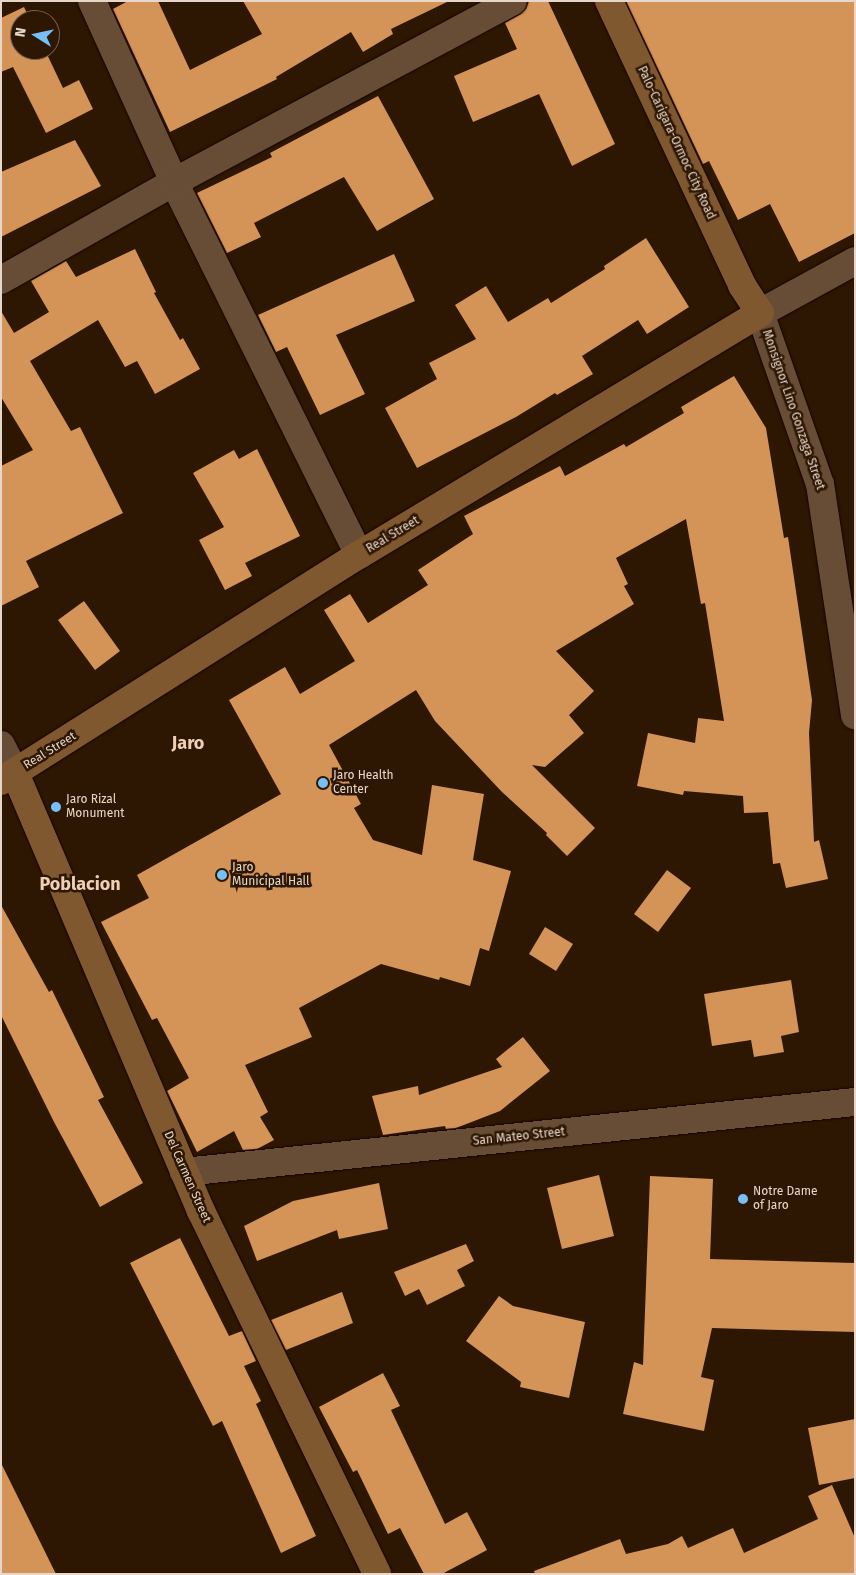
<!DOCTYPE html>
<style>
body{margin:0}
#map{position:relative;width:856px;height:1575px;overflow:hidden;background:#2e1702;font-family:"Fira Sans",sans-serif}
div>[style]{position:absolute}
.building>*{inset:0;background:#d49357}
.roads{filter:drop-shadow(0 0 1px #150300) drop-shadow(0 0 1px #150300)}
.street>*{height:28px;margin:-14px;padding:0 14px;transform-origin:14px;border-radius:14px;background:#674d36}
.secondary>*{height:28px;margin:-14px;padding:0 14px;transform-origin:14px;border-radius:14px;background:#805830}
.dots>*{width:14px;height:14px;translate:-50% -50%;box-sizing:border-box;border:2px solid #2e1702;border-radius:50%}
span{translate:-50% -50%;white-space:nowrap;text-align:center;line-height:1.15;-webkit-text-stroke:5px #2e1702;paint-order:stroke}
.street-label{font-size:12px;color:#e7d7ca}
.poi-label{font-size:12px;color:#e7d7ca}
.left{translate:0 -50%;text-align:left}
.district-label{font-size:18px;color:#eed0b6;font-weight:700}
.frame{position:absolute;inset:0;border:2px solid #e7d7ca;pointer-events:none}
.north{position:absolute;left:10px;top:10px;width:50px;height:50px;box-sizing:border-box;background:#2e1702;border:1px solid #786452;border-radius:50%;rotate:280deg;font-size:14px;font-weight:700;line-height:20px;text-align:center;color:#e7d7ca}
.north::after{content:'';display:block;margin:auto;width:18px;height:22px;background:#76c0f7;clip-path:polygon(50% 0,100% 100%,50% 72%,0 100%)}
</style>
<div id="map">
<div class="building">
<i style="clip-path:polygon(128px 1px,158px 1px,190px 70px,262px 34px,243px 1px,449px 1px,391px 29px,393px 34px,363px 52px,351px 32px,276px 77px,277px 79px,170px 132px,113px 9px)"></i>
<i style="clip-path:polygon(529px 1px,548px 1px,615px 144px,572px 166px,539px 94px,473px 122px,454px 76px,517px 49px,505px 23px,521px 14px,526px 9px)"></i>
<i style="clip-path:polygon(626px 1px,855px 1px,855px 233px,799px 262px,770px 204px,738px 220px,709px 161px,703px 164px)"></i>
<i style="clip-path:polygon(24px 7px,30px 20px,20px 20px,20px 50px,45px 50px,63px 88px,79px 80px,93px 109px,46px 133px,13px 67px,1px 72px,1px 18px)"></i>
<i style="clip-path:polygon(378px 96px,434px 199px,377px 231px,344px 177px,254px 223px,261px 237px,227px 253px,197px 193px,272px 157px,270px 153px)"></i>
<i style="clip-path:polygon(75px 140px,101px 186px,1px 237px,1px 172px)"></i>
<i style="clip-path:polygon(646px 238px,689px 307px,647px 334px,638px 320px,582px 356px,593px 374px,557px 395px,555px 393px,516px 417px,417px 468px,385px 408px,437px 379px,429px 363px,476px 339px,455px 305px,486px 286px,508px 322px,548px 298px,551px 303px,605px 269px,604px 266px)"></i>
<i style="clip-path:polygon(135px 249px,156px 292px,154px 293px,180px 340px,183px 338px,200px 369px,155px 394px,137px 361px,125px 367px,98px 320px,30px 361px,71px 431px,80px 427px,123px 513px,26px 561px,39px 587px,1px 606px,1px 466px,33px 450px,1px 397px,1px 311px,14px 333px,49px 312px,31px 281px,66px 261px,76px 277px)"></i>
<i style="clip-path:polygon(394px 254px,415px 301px,336px 335px,365px 394px,320px 415px,287px 347px,276px 352px,258px 315px)"></i>
<i style="clip-path:polygon(734px 376px,766px 428px,784px 538px,788px 537px,812px 700px,809px 733px,814px 842px,819px 840px,828px 879px,786px 888px,780px 863px,773px 864px,768px 812px,744px 813px,743px 796px,684px 791px,683px 795px,637px 786px,648px 733px,695px 743px,698px 718px,724px 721px,705px 603px,701px 604px,686px 519px,616px 558px,628px 584px,624px 586px,634px 604px,556px 651px,594px 691px,569px 715px,584px 733px,545px 767px,532px 765px,595px 828px,567px 856px,546px 835px,547px 833px,502px 792px,435px 721px,416px 690px,329px 745px,361px 804px,354px 808px,373px 840px,422px 855px,432px 785px,484px 794px,473px 860px,511px 871px,489px 951px,480px 948px,470px 986px,440px 977px,439px 980px,381px 964px,299px 1008px,312px 1037px,245px 1065px,268px 1112px,260px 1117px,274px 1140px,257px 1149px,243px 1150px,234px 1131px,197px 1152px,167px 1091px,189px 1078px,157px 1018px,152px 1020px,101px 922px,149px 898px,137px 875px,281px 794px,229px 700px,285px 667px,300px 694px,355px 661px,324px 610px,350px 594px,368px 623px,428px 585px,418px 570px,473px 534px,464px 516px,560px 466px,565px 476px,624px 444px,626px 447px,684px 413px,681px 407px)"></i>
<i style="clip-path:polygon(257px 449px,300px 536px,245px 563px,252px 576px,225px 590px,199px 540px,224px 527px,193px 473px,234px 450px,239px 459px)"></i>
<i style="clip-path:polygon(84px 601px,120px 651px,95px 670px,58px 620px)"></i>
<i style="clip-path:polygon(667px 870px,691px 888px,658px 932px,634px 914px)"></i>
<i style="clip-path:polygon(1px 905px,49px 992px,52px 990px,104px 1097px,98px 1100px,143px 1183px,100px 1207px,54px 1122px,1px 1015px)"></i>
<i style="clip-path:polygon(545px 927px,573px 944px,556px 971px,529px 954px)"></i>
<i style="clip-path:polygon(791px 980px,799px 1032px,781px 1036px,784px 1052px,754px 1057px,751px 1040px,712px 1046px,704px 994px)"></i>
<i style="clip-path:polygon(523px 1037px,550px 1071px,500px 1111px,456px 1128px,446px 1129px,445px 1126px,383px 1135px,372px 1096px,418px 1086px,419px 1095px,502px 1067px,496px 1059px)"></i>
<i style="clip-path:polygon(599px 1175px,614px 1236px,562px 1249px,547px 1188px)"></i>
<i style="clip-path:polygon(650px 1176px,713px 1179px,710px 1259px,855px 1263px,855px 1332px,712px 1328px,701px 1377px,714px 1380px,704px 1431px,623px 1414px,634px 1362px,643px 1365px)"></i>
<i style="clip-path:polygon(379px 1183px,388px 1229px,339px 1239px,337px 1230px,257px 1261px,244px 1226px,293px 1201px)"></i>
<i style="clip-path:polygon(180px 1238px,229px 1336px,242px 1331px,256px 1361px,244px 1366px,261px 1401px,256px 1404px,316px 1536px,281px 1553px,222px 1421px,213px 1426px,130px 1263px)"></i>
<i style="clip-path:polygon(466px 1244px,474px 1261px,457px 1270px,465px 1286px,427px 1305px,419px 1289px,405px 1296px,394px 1272px)"></i>
<i style="clip-path:polygon(342px 1292px,353px 1323px,286px 1350px,271px 1320px)"></i>
<i style="clip-path:polygon(499px 1296px,513px 1306px,585px 1322px,569px 1398px,520px 1387px,521px 1382px,466px 1341px)"></i>
<i style="clip-path:polygon(383px 1373px,400px 1406px,391px 1410px,445px 1524px,467px 1512px,487px 1550px,442px 1574px,424px 1574px,400px 1528px,388px 1534px,357px 1470px,353px 1472px,319px 1407px)"></i>
<i style="clip-path:polygon(855px 1419px,855px 1478px,819px 1485px,808px 1428px)"></i>
<i style="clip-path:polygon(1px 1463px,56px 1574px,1px 1574px)"></i>
<i style="clip-path:polygon(832px 1485px,855px 1538px,855px 1574px,535px 1574px,534px 1571px,620px 1539px,626px 1554px,668px 1544px,682px 1536px,688px 1548px,733px 1528px,744px 1553px,818px 1519px,808px 1496px)"></i>
</div>
<div class="roads">
<div class="street">
<i style="left:92px;top:1px;width:199px;rotate:65.6deg"></i>
<i style="left:174px;top:182px;width:416px;rotate:63.6deg"></i>
<i style="left:855px;top:261px;width:108px;rotate:151.3deg"></i>
<i style="left:760px;top:313px;width:181px;rotate:70.7deg"></i>
<i style="left:820px;top:484px;width:234px;rotate:81.4deg"></i>
<i style="left:1px;top:280px;width:199px;rotate:-29.5deg"></i>
<i style="left:174px;top:182px;width:384px;rotate:-28.1deg"></i>
<i style="left:1px;top:745px;width:31px;rotate:63deg"></i>
<i style="left:184px;top:1172px;width:675px;rotate:-5.96deg"></i>
</div>
<div class="secondary">
<i style="left:15px;top:773px;width:476px;rotate:67deg"></i>
<i style="left:201px;top:1211px;width:403px;rotate:64.1deg"></i>
<i style="left:1px;top:781px;width:423px;rotate:-32.3deg"></i>
<i style="left:359px;top:555px;width:468px;rotate:-31.1deg"></i>
<i style="left:760px;top:313px;width:33px;rotate:-123deg"></i>
<i style="left:742px;top:285px;width:314px;rotate:-115.1deg"></i>
</div>
</div>
<div class="dots">
<i style="left:323px;top:783px;background:#76c0f7"></i>
<i style="left:56px;top:807px;background:#76c0f7"></i>
<i style="left:222px;top:875px;background:#76c0f7"></i>
<i style="left:743px;top:1199px;background:#76c0f7"></i>
</div>
<div class="street-label">
<span style="left:676px;top:143px;rotate:65deg">Palo-Carigara-Ormoc City Road</span>
<span style="left:793px;top:410px;rotate:71deg">Monsignor Lino Gonzaga Street</span>
<span style="left:393px;top:535px;rotate:-31deg">Real Street</span>
<span style="left:50px;top:751px;rotate:-32deg">Real Street</span>
<span style="left:519px;top:1137px;rotate:-6deg">San Mateo Street</span>
<span style="left:187px;top:1177px;rotate:66deg">Del Carmen Street</span>
</div>
<div class="poi-label">
<span class="left" style="left:333px;top:783px">Jaro Health<br>Center</span>
<span class="left" style="left:66px;top:807px">Jaro Rizal<br>Monument</span>
<span class="left" style="left:232px;top:875px">Jaro<br>Municipal Hall</span>
<span class="left" style="left:753px;top:1199px">Notre Dame<br>of Jaro</span>
</div>
<div class="district-label">
<span style="left:188px;top:743px">Jaro</span>
<span style="left:80px;top:884px">Poblacion</span>
</div>
<div class="frame"></div>
<div class="north">N</div>
</div>
